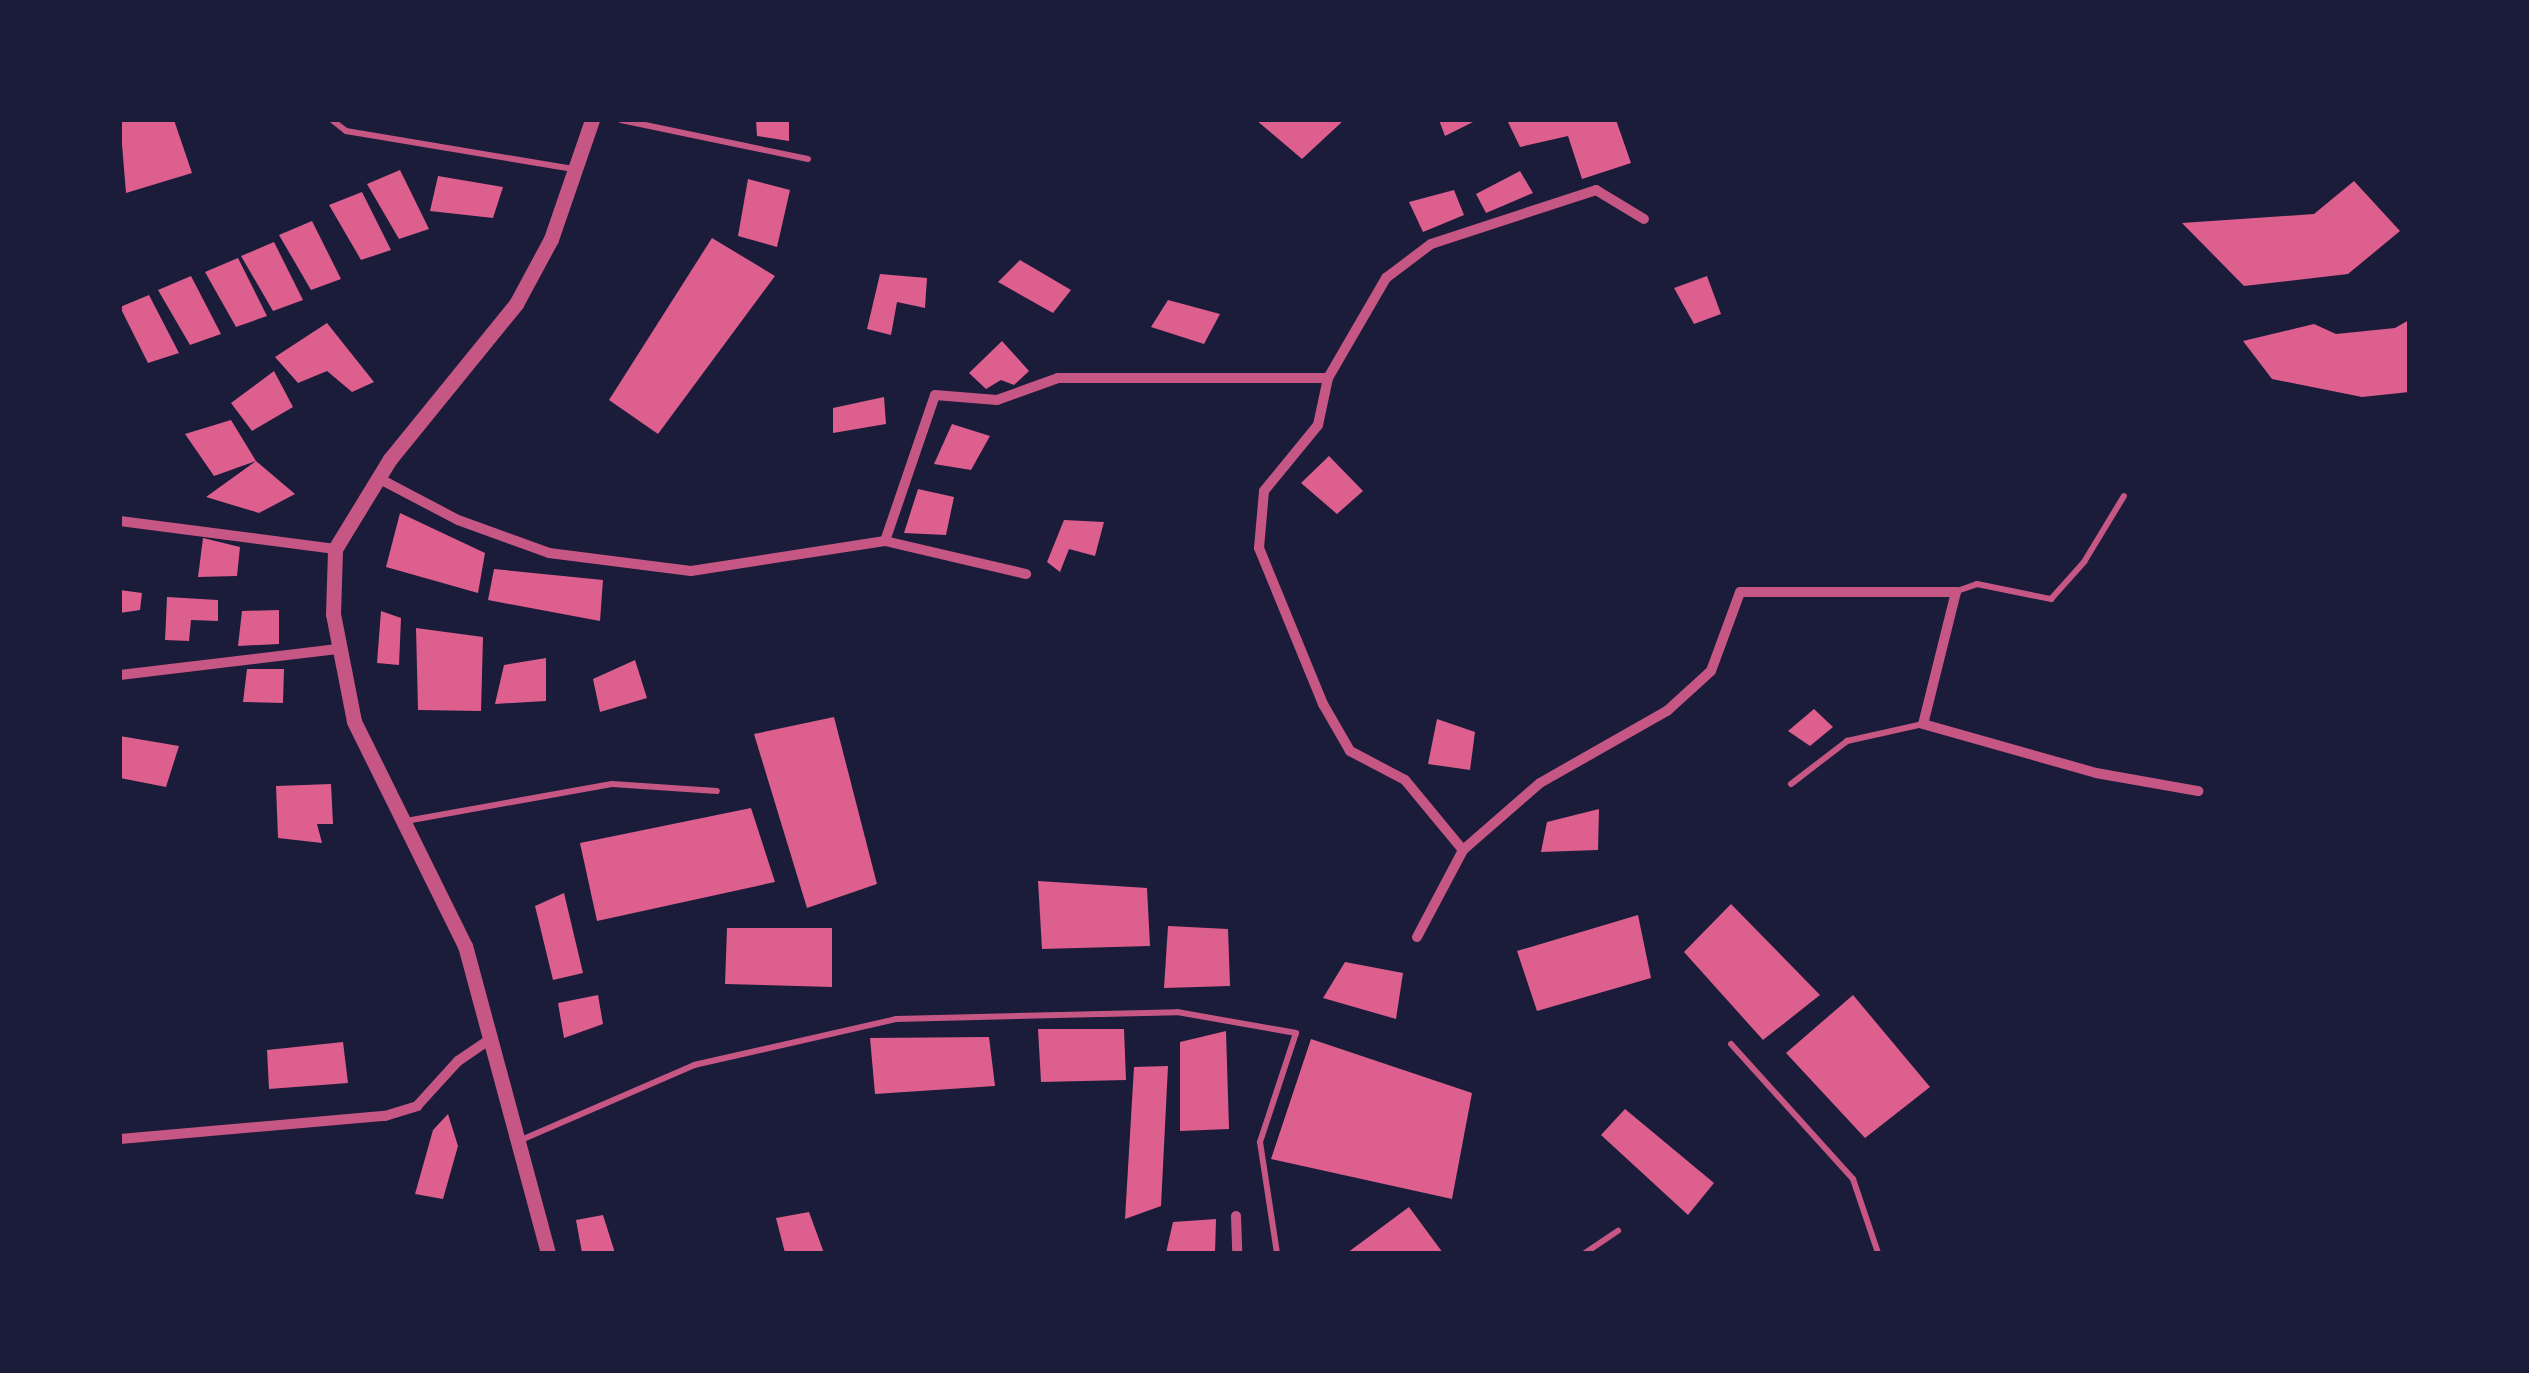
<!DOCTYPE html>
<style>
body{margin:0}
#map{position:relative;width:2529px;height:1373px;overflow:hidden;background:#1b1b3a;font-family:Mulish,sans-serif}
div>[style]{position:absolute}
.building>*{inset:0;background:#dd5f8e}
.service>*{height:6px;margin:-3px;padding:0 3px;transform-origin:3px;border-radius:3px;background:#c65784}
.minor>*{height:10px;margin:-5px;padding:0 5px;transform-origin:5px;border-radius:5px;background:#c65784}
.tertiary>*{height:15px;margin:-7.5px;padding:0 7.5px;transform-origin:7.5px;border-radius:7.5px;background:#c65784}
span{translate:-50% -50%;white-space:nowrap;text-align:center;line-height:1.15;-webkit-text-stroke:10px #1b1b3a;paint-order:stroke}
.frame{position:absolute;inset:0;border:122px solid #1b1b3a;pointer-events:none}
</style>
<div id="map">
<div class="building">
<i style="clip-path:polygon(120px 120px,174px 120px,192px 173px,126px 193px)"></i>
<i style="clip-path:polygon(756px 120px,789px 120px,789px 141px,757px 136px)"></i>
<i style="clip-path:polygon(1256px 120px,1344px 120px,1302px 159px)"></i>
<i style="clip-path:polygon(1439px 120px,1477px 120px,1445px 136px)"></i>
<i style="clip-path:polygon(1507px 120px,1616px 120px,1631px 163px,1582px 179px,1568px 136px,1520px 147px)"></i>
<i style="clip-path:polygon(400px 170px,429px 229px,399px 239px,367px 184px)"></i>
<i style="clip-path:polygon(1520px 171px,1533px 193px,1486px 213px,1476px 194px)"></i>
<i style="clip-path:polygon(438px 176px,503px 187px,493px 218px,430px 211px)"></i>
<i style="clip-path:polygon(748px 179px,790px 190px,777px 247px,738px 236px)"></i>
<i style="clip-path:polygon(2354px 181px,2400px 231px,2348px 274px,2244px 286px,2182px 223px,2314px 214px)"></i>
<i style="clip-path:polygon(1454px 190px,1464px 215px,1423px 232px,1409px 202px)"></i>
<i style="clip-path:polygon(362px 192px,391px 250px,361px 260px,329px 205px)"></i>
<i style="clip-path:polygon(312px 221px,341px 279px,311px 290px,279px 235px)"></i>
<i style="clip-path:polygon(712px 238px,775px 276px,658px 434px,609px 400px)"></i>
<i style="clip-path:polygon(274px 242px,303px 300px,273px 311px,241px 256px)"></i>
<i style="clip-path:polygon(238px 258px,267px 316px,236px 327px,205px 272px)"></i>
<i style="clip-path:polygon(1020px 260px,1071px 290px,1053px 313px,998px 282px)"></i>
<i style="clip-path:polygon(880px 274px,927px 278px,925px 308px,897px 302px,891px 335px,867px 329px)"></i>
<i style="clip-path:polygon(191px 276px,221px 334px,190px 345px,158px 290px)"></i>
<i style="clip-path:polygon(1707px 276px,1721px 314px,1694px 324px,1674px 288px)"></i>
<i style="clip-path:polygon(149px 295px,179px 353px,148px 363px,120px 307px)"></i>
<i style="clip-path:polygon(1168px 300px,1220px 314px,1204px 344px,1151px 327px)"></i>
<i style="clip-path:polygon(2409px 320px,2409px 392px,2362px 397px,2272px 379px,2243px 341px,2314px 324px,2336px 334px,2395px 328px)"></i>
<i style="clip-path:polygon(327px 323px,374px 382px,352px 392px,327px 371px,298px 383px,275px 357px)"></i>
<i style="clip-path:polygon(1002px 341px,1029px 371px,1014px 385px,1001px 380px,986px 389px,969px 373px)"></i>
<i style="clip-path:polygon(274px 371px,293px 407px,252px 431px,231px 403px)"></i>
<i style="clip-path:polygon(884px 397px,886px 424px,833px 433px,833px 408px)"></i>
<i style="clip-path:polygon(231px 420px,256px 461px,295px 494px,259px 513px,206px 497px,256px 461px,214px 476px,185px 434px)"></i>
<i style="clip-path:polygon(952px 424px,990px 436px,971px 470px,934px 464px)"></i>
<i style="clip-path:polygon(1329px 456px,1363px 491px,1337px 514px,1301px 483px)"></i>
<i style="clip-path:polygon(918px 489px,954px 497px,946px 535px,904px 533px)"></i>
<i style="clip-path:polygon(400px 513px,485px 553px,478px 593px,386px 567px)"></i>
<i style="clip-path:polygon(1064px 520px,1104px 522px,1095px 556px,1069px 549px,1060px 572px,1047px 562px)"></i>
<i style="clip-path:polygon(203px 538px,240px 547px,237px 576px,198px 577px)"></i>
<i style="clip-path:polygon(494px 569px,603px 580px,600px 621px,488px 600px)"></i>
<i style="clip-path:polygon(120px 590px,142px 593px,140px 610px,120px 613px)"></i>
<i style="clip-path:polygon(167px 597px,218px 600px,218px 621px,191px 620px,189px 641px,165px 640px)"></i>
<i style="clip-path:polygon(279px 610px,279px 644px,238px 646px,242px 611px)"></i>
<i style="clip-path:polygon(381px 611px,401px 618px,399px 665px,377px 663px)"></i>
<i style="clip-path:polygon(416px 628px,483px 637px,481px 711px,418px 710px)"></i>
<i style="clip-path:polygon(546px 658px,546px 701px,495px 704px,504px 665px)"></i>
<i style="clip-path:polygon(635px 660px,647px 698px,600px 712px,593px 679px)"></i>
<i style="clip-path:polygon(247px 669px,284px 669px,283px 703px,243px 702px)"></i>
<i style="clip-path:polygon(1814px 709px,1833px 727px,1810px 746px,1788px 731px)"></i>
<i style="clip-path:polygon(834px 717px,877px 884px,807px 908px,754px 734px)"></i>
<i style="clip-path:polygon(1437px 719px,1475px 732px,1470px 770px,1428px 764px)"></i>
<i style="clip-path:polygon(120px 736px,179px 746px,166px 787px,120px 778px)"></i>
<i style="clip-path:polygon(331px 784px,333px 824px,317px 824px,322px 843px,278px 838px,276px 786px)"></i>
<i style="clip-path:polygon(751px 808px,775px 882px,597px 921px,580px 843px)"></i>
<i style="clip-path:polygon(1599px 809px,1598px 850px,1541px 852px,1547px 822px)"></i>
<i style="clip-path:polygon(1038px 881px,1147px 888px,1150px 946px,1042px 949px)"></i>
<i style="clip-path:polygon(564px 893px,583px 973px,553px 980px,535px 906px)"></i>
<i style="clip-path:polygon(1731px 904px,1820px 995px,1763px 1040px,1684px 952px)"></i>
<i style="clip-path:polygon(1638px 915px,1651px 978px,1537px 1011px,1517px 951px)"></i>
<i style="clip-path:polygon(1168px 926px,1228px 929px,1230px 986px,1164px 988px)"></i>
<i style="clip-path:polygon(727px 928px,832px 928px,832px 987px,725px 984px)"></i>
<i style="clip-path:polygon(1345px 962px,1403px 973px,1396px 1019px,1323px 998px)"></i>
<i style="clip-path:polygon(598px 995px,603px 1024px,564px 1038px,558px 1003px)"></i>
<i style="clip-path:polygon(1853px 995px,1930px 1087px,1865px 1138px,1786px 1053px)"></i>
<i style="clip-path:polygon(1038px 1029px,1124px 1029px,1126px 1080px,1041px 1082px)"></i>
<i style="clip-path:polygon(1226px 1031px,1229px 1129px,1180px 1131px,1180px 1042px)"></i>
<i style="clip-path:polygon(989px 1037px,995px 1086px,875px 1094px,870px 1038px)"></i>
<i style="clip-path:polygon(1311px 1039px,1472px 1093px,1452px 1199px,1271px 1159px)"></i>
<i style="clip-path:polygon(343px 1042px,348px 1083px,269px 1089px,267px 1050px)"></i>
<i style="clip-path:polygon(1168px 1066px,1161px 1206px,1125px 1219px,1134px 1067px)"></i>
<i style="clip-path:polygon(1625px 1109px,1714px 1183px,1688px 1215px,1601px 1135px)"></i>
<i style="clip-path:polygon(448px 1114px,458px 1146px,443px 1199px,415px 1194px,433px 1130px)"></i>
<i style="clip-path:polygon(1409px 1207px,1443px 1253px,1347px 1253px)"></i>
<i style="clip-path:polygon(809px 1212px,824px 1253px,785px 1253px,776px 1218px)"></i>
<i style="clip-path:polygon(603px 1215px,615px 1253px,582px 1253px,576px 1220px)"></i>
<i style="clip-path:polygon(1216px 1219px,1215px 1253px,1166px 1253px,1173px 1222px)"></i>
</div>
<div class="service">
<i style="left:332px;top:120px;width:18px;rotate:38deg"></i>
<i style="left:346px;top:131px;width:229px;rotate:9.5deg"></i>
<i style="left:621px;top:120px;width:191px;rotate:11.8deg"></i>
<i style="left:1957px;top:591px;width:21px;rotate:-19deg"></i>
<i style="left:1977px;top:584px;width:76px;rotate:11.5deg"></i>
<i style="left:2051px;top:599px;width:50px;rotate:-48.3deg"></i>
<i style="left:2084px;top:562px;width:77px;rotate:-58.8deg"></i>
<i style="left:1791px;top:784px;width:71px;rotate:-37.5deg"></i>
<i style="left:1847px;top:741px;width:78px;rotate:-12.6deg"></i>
<i style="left:406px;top:821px;width:209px;rotate:-10.2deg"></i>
<i style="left:612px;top:784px;width:105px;rotate:3.8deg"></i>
<i style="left:1731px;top:1044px;width:182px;rotate:47.9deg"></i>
<i style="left:1853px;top:1179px;width:78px;rotate:71.3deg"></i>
<i style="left:521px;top:1140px;width:189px;rotate:-23.4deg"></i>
<i style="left:694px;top:1065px;width:207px;rotate:-12.8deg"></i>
<i style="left:896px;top:1019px;width:281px;rotate:-1.4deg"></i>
<i style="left:1177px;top:1012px;width:121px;rotate:10deg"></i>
<i style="left:1296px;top:1033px;width:115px;rotate:108.3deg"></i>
<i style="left:1260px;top:1142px;width:112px;rotate:81.3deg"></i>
<i style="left:1585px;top:1253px;width:40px;rotate:-34deg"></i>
</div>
<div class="minor">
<i style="left:1328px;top:378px;width:48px;rotate:102deg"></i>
<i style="left:1318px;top:425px;width:85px;rotate:129.3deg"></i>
<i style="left:1264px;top:491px;width:57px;rotate:95deg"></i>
<i style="left:1259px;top:548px;width:169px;rotate:67.7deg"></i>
<i style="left:1323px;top:704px;width:54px;rotate:60.1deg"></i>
<i style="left:1350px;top:751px;width:62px;rotate:27.8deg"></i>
<i style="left:1405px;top:780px;width:91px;rotate:50.4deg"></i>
<i style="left:378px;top:478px;width:90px;rotate:27.7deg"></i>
<i style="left:458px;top:520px;width:97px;rotate:19.9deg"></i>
<i style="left:549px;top:553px;width:143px;rotate:7.2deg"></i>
<i style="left:691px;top:571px;width:196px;rotate:-8.8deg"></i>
<i style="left:885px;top:541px;width:154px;rotate:-71.1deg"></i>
<i style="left:935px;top:395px;width:62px;rotate:4.6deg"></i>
<i style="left:997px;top:400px;width:65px;rotate:-19.8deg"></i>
<i style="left:1058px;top:378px;width:270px"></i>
<i style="left:1328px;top:378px;width:116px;rotate:-59.9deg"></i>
<i style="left:1386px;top:278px;width:56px;rotate:-37.1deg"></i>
<i style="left:1431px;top:244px;width:174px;rotate:-18.1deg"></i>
<i style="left:1596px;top:190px;width:56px;rotate:31.1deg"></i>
<i style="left:120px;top:521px;width:217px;rotate:7.4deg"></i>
<i style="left:885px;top:541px;width:145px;rotate:13.2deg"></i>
<i style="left:120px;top:675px;width:219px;rotate:-6.8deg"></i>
<i style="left:1417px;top:937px;width:98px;rotate:-62.1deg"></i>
<i style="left:1463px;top:850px;width:102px;rotate:-41deg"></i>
<i style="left:1540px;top:783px;width:146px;rotate:-29.6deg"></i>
<i style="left:1667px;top:711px;width:59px;rotate:-42.3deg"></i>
<i style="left:1711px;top:671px;width:84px;rotate:-69.8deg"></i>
<i style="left:1740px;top:592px;width:216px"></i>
<i style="left:1956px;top:592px;width:136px;rotate:104deg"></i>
<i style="left:1923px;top:724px;width:180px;rotate:15.8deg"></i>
<i style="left:2096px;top:773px;width:104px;rotate:10deg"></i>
<i style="left:120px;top:1139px;width:266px;rotate:-5deg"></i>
<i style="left:385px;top:1116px;width:34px;rotate:-17deg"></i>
<i style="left:417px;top:1106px;width:61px;rotate:-47.7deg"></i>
<i style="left:458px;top:1061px;width:42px;rotate:-34.4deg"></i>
<i style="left:1236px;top:1216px;width:37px;rotate:88deg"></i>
</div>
<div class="tertiary">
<i style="left:548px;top:1253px;width:318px;rotate:-105.1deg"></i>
<i style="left:465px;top:946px;width:251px;rotate:-116.3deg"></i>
<i style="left:354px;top:721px;width:109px;rotate:-101.1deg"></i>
<i style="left:333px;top:614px;width:65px;rotate:-88.2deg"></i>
<i style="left:335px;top:549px;width:105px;rotate:-58.6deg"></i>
<i style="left:390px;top:459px;width:200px;rotate:-50.9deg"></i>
<i style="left:516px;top:304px;width:74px;rotate:-61.7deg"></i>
<i style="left:551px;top:239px;width:126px;rotate:-71deg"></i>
</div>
<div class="frame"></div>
</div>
